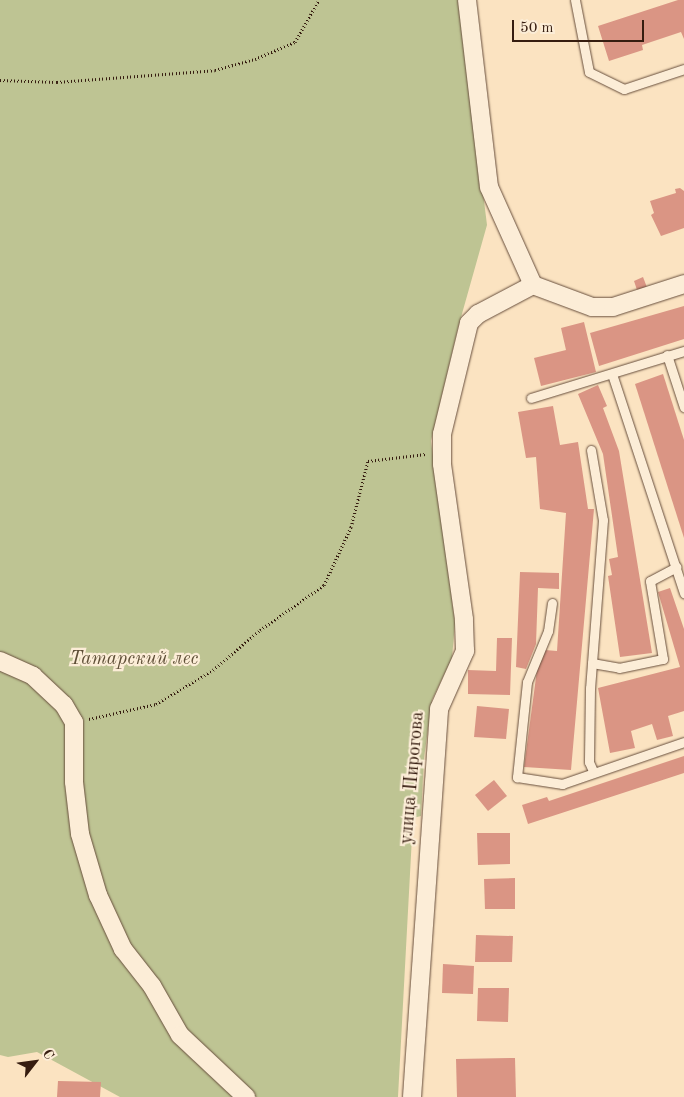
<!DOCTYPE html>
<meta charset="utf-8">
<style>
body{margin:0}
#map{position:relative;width:684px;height:1097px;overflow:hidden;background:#fbe3c1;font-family:"Old Standard TT",serif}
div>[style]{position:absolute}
.green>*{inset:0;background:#bec493}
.building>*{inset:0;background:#da9584}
.path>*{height:3px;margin-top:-1.5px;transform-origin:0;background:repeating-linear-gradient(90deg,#361d10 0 1px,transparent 0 3.5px)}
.roads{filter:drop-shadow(0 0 1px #674e3c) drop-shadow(0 0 1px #674e3c)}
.lane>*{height:9px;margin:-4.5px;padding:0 4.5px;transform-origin:4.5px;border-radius:4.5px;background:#fcedd7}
.street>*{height:18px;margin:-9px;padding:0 9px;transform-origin:9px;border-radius:9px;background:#fcedd7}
span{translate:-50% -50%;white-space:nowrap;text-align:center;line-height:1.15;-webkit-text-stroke:4.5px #fcedd7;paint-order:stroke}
.park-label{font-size:19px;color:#5f4f37;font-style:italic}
.street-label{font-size:19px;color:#361d10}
.north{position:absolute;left:10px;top:1037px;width:50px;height:50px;-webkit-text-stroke:4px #fcedd7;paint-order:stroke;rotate:60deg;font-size:14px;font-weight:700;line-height:20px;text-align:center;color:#361d10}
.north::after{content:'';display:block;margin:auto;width:18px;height:22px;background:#361d10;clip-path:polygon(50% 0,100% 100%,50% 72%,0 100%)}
.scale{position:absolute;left:512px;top:20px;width:132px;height:22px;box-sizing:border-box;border:2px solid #361d10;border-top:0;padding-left:6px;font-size:15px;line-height:18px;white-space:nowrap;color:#361d10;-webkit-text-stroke:4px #fcedd7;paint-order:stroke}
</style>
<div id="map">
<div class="green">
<i style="clip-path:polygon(0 0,459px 0,487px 225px,458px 328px,431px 441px,455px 623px,452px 658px,432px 700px,424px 758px,421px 816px,413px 818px,398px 1097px,120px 1097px,37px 1052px,8px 1057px,0 1055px)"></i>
</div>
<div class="building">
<i style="clip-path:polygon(678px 0,684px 0,684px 39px,681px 32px,642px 45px,643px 50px,609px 61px,598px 26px)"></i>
<i style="clip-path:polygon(680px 188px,684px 191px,684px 228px,661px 236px,651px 215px,654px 213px,650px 201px,676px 193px,675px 189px)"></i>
<i style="clip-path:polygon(643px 277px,648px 290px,638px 293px,634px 281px)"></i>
<i style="clip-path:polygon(684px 306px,684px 339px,599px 366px,590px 333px)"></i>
<i style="clip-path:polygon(584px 322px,596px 372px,541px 386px,534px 358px,566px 350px,561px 328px)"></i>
<i style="clip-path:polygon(663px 374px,684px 440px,684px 538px,635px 384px)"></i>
<i style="clip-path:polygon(598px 385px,607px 406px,603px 408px,619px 451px,652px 653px,620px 657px,608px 576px,612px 575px,609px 559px,618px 557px,603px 454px,578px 394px)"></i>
<i style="clip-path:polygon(553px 406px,560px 445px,578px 442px,588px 509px,594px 509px,571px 770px,524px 767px,537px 670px,545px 650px,557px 651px,566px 513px,540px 509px,536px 457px,526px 458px,518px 412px)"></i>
<i style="clip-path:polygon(520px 572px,559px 573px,559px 589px,538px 588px,536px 644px,526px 669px,516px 667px)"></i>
<i style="clip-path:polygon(670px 588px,684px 629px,684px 711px,668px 716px,673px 736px,657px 740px,652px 724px,631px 731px,635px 748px,610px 753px,598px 688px,680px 667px,658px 592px)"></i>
<i style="clip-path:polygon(497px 638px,512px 638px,510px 695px,468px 694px,468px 670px,496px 671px)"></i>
<i style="clip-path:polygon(477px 706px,509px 709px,506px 739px,474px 737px)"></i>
<i style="clip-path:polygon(684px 756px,684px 773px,528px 824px,522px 805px,547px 797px,549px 801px)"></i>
<i style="clip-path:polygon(494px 780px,507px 796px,488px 811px,475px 795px)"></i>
<i style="clip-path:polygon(477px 833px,510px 833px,510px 864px,478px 865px)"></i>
<i style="clip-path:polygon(515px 878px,515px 909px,485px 909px,484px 879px)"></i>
<i style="clip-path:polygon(476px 935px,513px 936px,512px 962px,475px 962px)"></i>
<i style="clip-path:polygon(443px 964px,474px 966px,473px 994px,442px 993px)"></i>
<i style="clip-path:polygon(478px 988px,509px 988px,508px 1022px,477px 1021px)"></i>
<i style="clip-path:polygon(515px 1058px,516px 1097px,457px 1097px,456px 1059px)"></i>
<i style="clip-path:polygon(58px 1081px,101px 1082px,100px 1097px,57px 1097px)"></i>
</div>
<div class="path">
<i style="left:0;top:80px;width:57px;rotate:2deg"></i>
<i style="left:57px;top:82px;width:158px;rotate:-4.3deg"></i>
<i style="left:215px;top:70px;width:41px;rotate:-15.4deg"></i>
<i style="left:255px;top:59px;width:43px;rotate:-23deg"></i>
<i style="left:295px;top:42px;width:48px;rotate:-60.3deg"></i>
<i style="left:89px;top:719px;width:69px;rotate:-12.6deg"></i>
<i style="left:156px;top:704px;width:66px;rotate:-30.8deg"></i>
<i style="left:213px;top:670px;width:62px;rotate:-40.4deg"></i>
<i style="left:260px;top:630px;width:78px;rotate:-35.1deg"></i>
<i style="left:324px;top:585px;width:64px;rotate:-65deg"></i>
<i style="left:351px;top:527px;width:68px;rotate:-75.6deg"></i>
<i style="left:368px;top:461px;width:58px;rotate:-6.9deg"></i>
</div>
<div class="roads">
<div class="lane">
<i style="left:575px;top:0;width:73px;rotate:79deg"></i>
<i style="left:589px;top:72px;width:39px;rotate:26deg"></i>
<i style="left:624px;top:89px;width:63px;rotate:-18.4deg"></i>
<i style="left:667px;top:355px;width:55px;rotate:71.9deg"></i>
<i style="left:612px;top:374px;width:231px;rotate:71.8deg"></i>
<i style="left:531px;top:398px;width:160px;rotate:-17.1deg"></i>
<i style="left:591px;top:450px;width:71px;rotate:80.3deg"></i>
<i style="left:603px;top:520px;width:169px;rotate:94.4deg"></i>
<i style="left:590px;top:688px;width:74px;rotate:90.8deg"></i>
<i style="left:589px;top:762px;width:10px;rotate:66deg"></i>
<i style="left:552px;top:603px;width:28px;rotate:98deg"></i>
<i style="left:548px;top:631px;width:55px;rotate:112.4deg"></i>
<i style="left:527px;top:682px;width:96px;rotate:96deg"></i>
<i style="left:517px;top:777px;width:46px;rotate:8.8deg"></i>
<i style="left:562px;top:784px;width:129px;rotate:-19deg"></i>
<i style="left:592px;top:663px;width:27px;rotate:10deg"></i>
<i style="left:619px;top:668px;width:45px;rotate:-11.6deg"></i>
<i style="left:663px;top:659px;width:79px;rotate:-99.5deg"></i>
<i style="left:650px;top:581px;width:30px;rotate:-28deg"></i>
</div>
<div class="street">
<i style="left:467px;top:0;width:188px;rotate:83.3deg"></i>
<i style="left:489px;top:187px;width:107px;rotate:65.8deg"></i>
<i style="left:533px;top:285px;width:63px;rotate:20.4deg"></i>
<i style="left:592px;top:307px;width:21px"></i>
<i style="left:613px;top:307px;width:75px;rotate:-17.9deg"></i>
<i style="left:0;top:661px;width:36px;rotate:24deg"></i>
<i style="left:33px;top:676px;width:42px;rotate:43.1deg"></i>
<i style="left:64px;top:705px;width:20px;rotate:60deg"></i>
<i style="left:74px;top:722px;width:60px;rotate:90deg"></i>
<i style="left:74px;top:782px;width:52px;rotate:83.4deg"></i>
<i style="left:80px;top:834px;width:64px;rotate:73.6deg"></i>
<i style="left:98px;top:895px;width:60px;rotate:65.2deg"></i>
<i style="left:123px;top:949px;width:47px;rotate:51.9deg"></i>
<i style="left:152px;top:986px;width:56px;rotate:60.3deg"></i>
<i style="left:180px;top:1035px;width:91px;rotate:43.2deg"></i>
<i style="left:412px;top:1097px;width:389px;rotate:-86deg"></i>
<i style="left:439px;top:709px;width:64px;rotate:-65.9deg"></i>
<i style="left:465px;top:651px;width:32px;rotate:-92deg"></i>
<i style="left:464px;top:619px;width:157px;rotate:-98.1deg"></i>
<i style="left:442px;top:464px;width:30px;rotate:-90deg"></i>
<i style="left:442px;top:434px;width:114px;rotate:-76.3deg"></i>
<i style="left:469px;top:323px;width:13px;rotate:-45deg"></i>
<i style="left:478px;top:314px;width:62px;rotate:-27.8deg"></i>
</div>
</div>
<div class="park-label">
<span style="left:134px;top:660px">Татарский лес</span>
</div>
<div class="street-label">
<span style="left:413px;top:778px;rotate:-85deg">улица Пирогова</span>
</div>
<div class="north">С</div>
<div class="scale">50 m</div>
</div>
